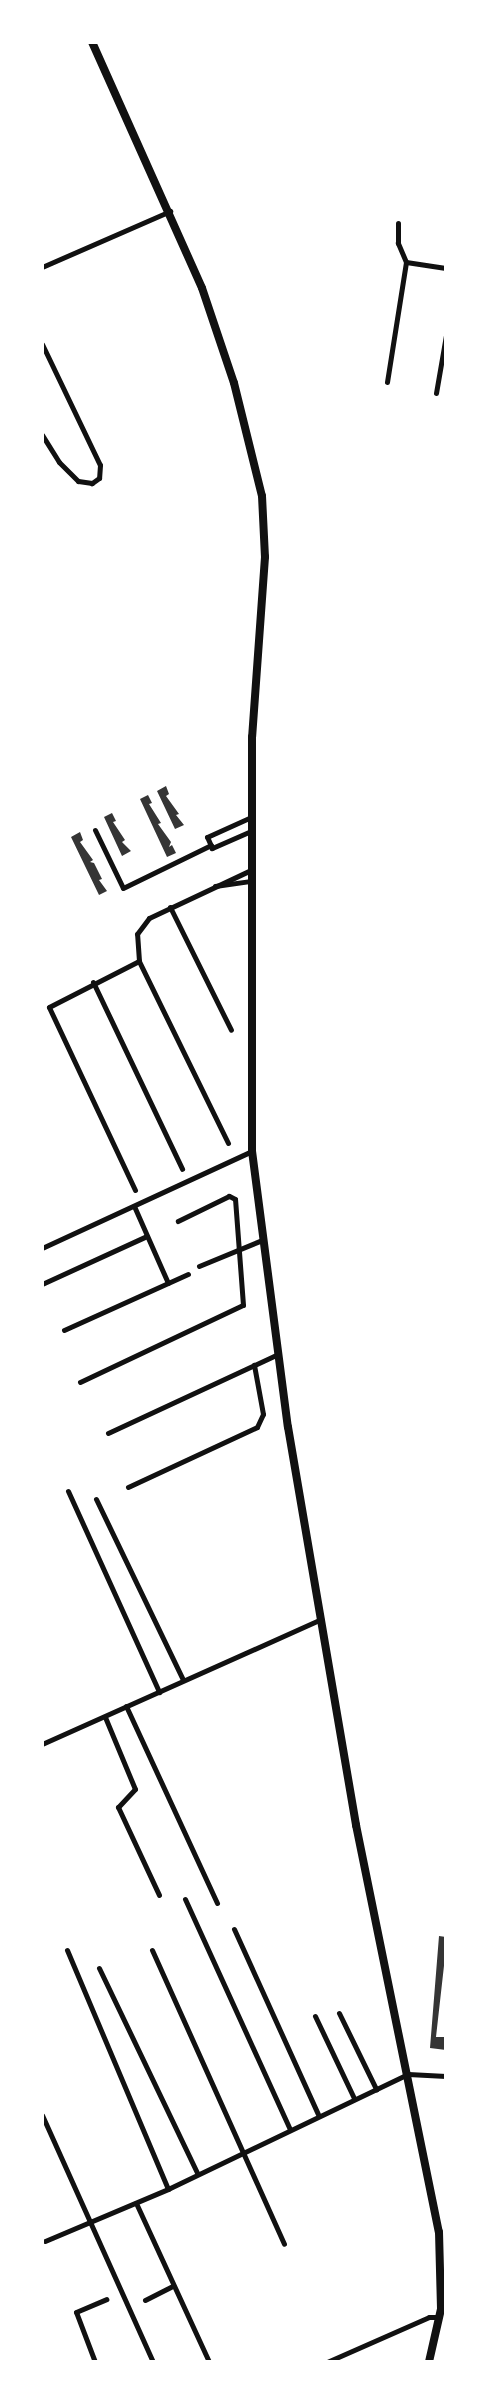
<!DOCTYPE html>
<style>
body{margin:0}
#map{position:relative;width:488px;height:2404px;overflow:hidden;background:#fff;font-family:Georgia,serif}
div>[style]{position:absolute}
.building>*{inset:0;background:#353535}
.minor>*{height:5px;margin:-2.5px;padding:0 2.5px;transform-origin:2.5px;border-radius:2.5px;background:#111}
.secondary>*{height:8px;margin:-4px;padding:0 4px;transform-origin:4px;border-radius:4px;background:#111}
span{translate:-50% -50%;white-space:nowrap;text-align:center;line-height:1.15;-webkit-text-stroke:6px #fff;paint-order:stroke}
.frame{position:absolute;inset:0;border:44px solid #fff;pointer-events:none}
</style>
<div id="map">
<div class="building">
<i style="clip-path:polygon(166px 786px,169px 794px,166px 796px,179px 814px,176px 815px,184px 825px,175px 829px,157px 791px)"></i>
<i style="clip-path:polygon(148px 795px,152px 803px,149px 804px,161px 823px,158px 824px,171px 842px,169px 847px,172px 845px,176px 853px,167px 857px,140px 799px)"></i>
<i style="clip-path:polygon(112px 813px,116px 821px,113px 822px,125px 840px,122px 842px,131px 851px,122px 856px,104px 817px)"></i>
<i style="clip-path:polygon(80px 832px,83px 840px,80px 842px,93px 860px,90px 862px,94px 863px,102px 879px,99px 880px,107px 891px,99px 895px,71px 837px)"></i>
<i style="clip-path:polygon(439px 1936px,446px 1937px,446px 1948px,436px 2037px,446px 2037px,446px 2050px,430px 2048px)"></i>
</div>
<div class="minor">
<i style="left:406px;top:262px;width:40px;rotate:8.5deg"></i>
<i style="left:42px;top:267px;width:140px;rotate:-23.6deg"></i>
<i style="left:42px;top:344px;width:134px;rotate:64.4deg"></i>
<i style="left:100px;top:465px;width:13px;rotate:94deg"></i>
<i style="left:99px;top:478px;width:9px;rotate:144deg"></i>
<i style="left:92px;top:483px;width:14px;rotate:-172deg"></i>
<i style="left:78px;top:481px;width:27px;rotate:-135deg"></i>
<i style="left:59px;top:462px;width:32px;rotate:-122deg"></i>
<i style="left:387px;top:382px;width:121px;rotate:-81deg"></i>
<i style="left:406px;top:262px;width:21px;rotate:-113deg"></i>
<i style="left:398px;top:243px;width:20px;rotate:-90deg"></i>
<i style="left:436px;top:393px;width:59px;rotate:-80.2deg"></i>
<i style="left:95px;top:830px;width:64px;rotate:64.2deg"></i>
<i style="left:123px;top:888px;width:98px;rotate:-26deg"></i>
<i style="left:251px;top:831px;width:43px;rotate:156.4deg"></i>
<i style="left:212px;top:848px;width:12px;rotate:-114deg"></i>
<i style="left:207px;top:837px;width:48px;rotate:-24.4deg"></i>
<i style="left:215px;top:886px;width:35px;rotate:-8deg"></i>
<i style="left:170px;top:907px;width:137px;rotate:63.6deg"></i>
<i style="left:93px;top:982px;width:207px;rotate:64.5deg"></i>
<i style="left:228px;top:1143px;width:203px;rotate:-116.1deg"></i>
<i style="left:139px;top:961px;width:27px;rotate:-94deg"></i>
<i style="left:137px;top:934px;width:20px;rotate:-53deg"></i>
<i style="left:149px;top:918px;width:113px;rotate:-25.2deg"></i>
<i style="left:135px;top:1190px;width:202px;rotate:-115.2deg"></i>
<i style="left:49px;top:1007px;width:101px;rotate:-27.1deg"></i>
<i style="left:134px;top:1206px;width:84px;rotate:66.2deg"></i>
<i style="left:42px;top:1248px;width:231px;rotate:-24.8deg"></i>
<i style="left:199px;top:1266px;width:68px;rotate:-22.4deg"></i>
<i style="left:42px;top:1284px;width:115px;rotate:-24.6deg"></i>
<i style="left:64px;top:1330px;width:136px;rotate:-24.3deg"></i>
<i style="left:80px;top:1382px;width:180px;rotate:-25.3deg"></i>
<i style="left:243px;top:1305px;width:106px;rotate:-94.3deg"></i>
<i style="left:235px;top:1199px;width:7px;rotate:-153deg"></i>
<i style="left:229px;top:1196px;width:57px;rotate:153.9deg"></i>
<i style="left:108px;top:1433px;width:187px;rotate:-24.9deg"></i>
<i style="left:128px;top:1487px;width:142px;rotate:-24.9deg"></i>
<i style="left:257px;top:1427px;width:14px;rotate:-65deg"></i>
<i style="left:263px;top:1414px;width:50px;rotate:-100.4deg"></i>
<i style="left:68px;top:1491px;width:221px;rotate:65.6deg"></i>
<i style="left:96px;top:1499px;width:201px;rotate:64.3deg"></i>
<i style="left:126px;top:1706px;width:217px;rotate:65.2deg"></i>
<i style="left:105px;top:1717px;width:78px;rotate:67.4deg"></i>
<i style="left:135px;top:1789px;width:25px;rotate:133deg"></i>
<i style="left:118px;top:1807px;width:97px;rotate:65deg"></i>
<i style="left:42px;top:1744px;width:306px;rotate:-24.1deg"></i>
<i style="left:185px;top:1899px;width:253px;rotate:65.5deg"></i>
<i style="left:234px;top:1929px;width:203px;rotate:65.6deg"></i>
<i style="left:67px;top:1950px;width:259px;rotate:67.1deg"></i>
<i style="left:152px;top:1950px;width:322px;rotate:65.8deg"></i>
<i style="left:99px;top:1968px;width:227px;rotate:64.4deg"></i>
<i style="left:339px;top:2013px;width:85px;rotate:64deg"></i>
<i style="left:315px;top:2016px;width:91px;rotate:64.6deg"></i>
<i style="left:42px;top:2115px;width:271px;rotate:65.8deg"></i>
<i style="left:136px;top:2203px;width:175px;rotate:65.3deg"></i>
<i style="left:45px;top:2241px;width:134px;rotate:-22.9deg"></i>
<i style="left:168px;top:2189px;width:266px;rotate:-25.6deg"></i>
<i style="left:408px;top:2074px;width:38px;rotate:3deg"></i>
<i style="left:145px;top:2300px;width:31px;rotate:-27deg"></i>
<i style="left:95px;top:2362px;width:53px;rotate:-110.8deg"></i>
<i style="left:76px;top:2312px;width:33px;rotate:-23deg"></i>
<i style="left:327px;top:2362px;width:111px;rotate:-23.8deg"></i>
<i style="left:429px;top:2317px;width:10px"></i>
</div>
<div class="secondary">
<i style="left:92px;top:42px;width:269px;rotate:65.9deg"></i>
<i style="left:202px;top:288px;width:100px;rotate:71.4deg"></i>
<i style="left:234px;top:383px;width:116px;rotate:76.1deg"></i>
<i style="left:262px;top:496px;width:61px;rotate:87.2deg"></i>
<i style="left:265px;top:557px;width:180px;rotate:94.1deg"></i>
<i style="left:252px;top:737px;width:414px;rotate:90deg"></i>
<i style="left:252px;top:1151px;width:278px;rotate:82.6deg"></i>
<i style="left:288px;top:1427px;width:404px;rotate:80.3deg"></i>
<i style="left:356px;top:1825px;width:415px;rotate:78.5deg"></i>
<i style="left:439px;top:2232px;width:77px;rotate:88.5deg"></i>
<i style="left:441px;top:2309px;width:54px;rotate:102.8deg"></i>
</div>
<div class="frame"></div>
</div>
